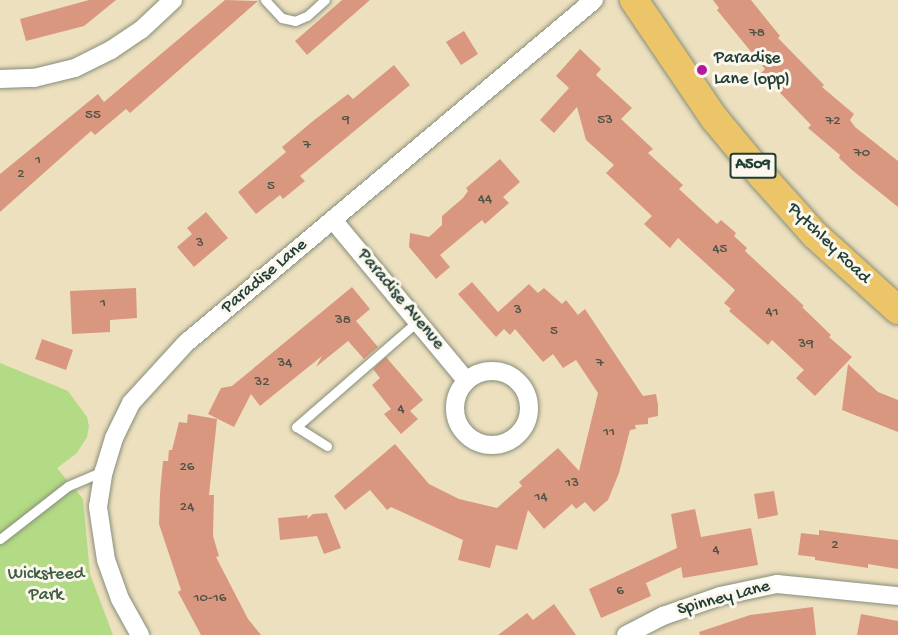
<!DOCTYPE html>
<style>
body{margin:0}
#map{position:relative;width:898px;height:635px;overflow:hidden;background:#ede0bf;font-family:"Gochi Hand",sans-serif}
div>[style]{position:absolute}
.green>*{inset:0;background:#b3da84}
.building>*{inset:0;background:#da977f}
.roads{filter:drop-shadow(0 0 2px #868e7a) drop-shadow(0 0 2px #868e7a)}
.lane>*{height:9px;margin:-4.5px;padding:0 4.5px;transform-origin:4.5px;border-radius:4.5px;background:#fff}
.street>*{height:18px;margin:-9px;padding:0 9px;transform-origin:9px;border-radius:9px;background:#fff}
.street>.ring{margin:-9px;padding:0;box-sizing:content-box;background:none;border:18px solid #fff;border-radius:50%}
.primary>*{height:28px;margin:-14px;padding:0 14px;transform-origin:14px;border-radius:14px;background:#ecc569}
.dots>*{width:16px;height:16px;translate:-50% -50%;box-sizing:border-box;border:3px solid #fbf7ec;border-radius:50%}
span{translate:-50% -50%;white-space:nowrap;text-align:center;line-height:1.15;-webkit-text-stroke:6px #fbf7ec;paint-order:stroke}
.number-label{font-size:15px;color:#4e5447}
.number-label span{-webkit-text-stroke-width:0}
.shield-label span{padding:2px 4px;background:#fbf7ec;border:2px solid;border-radius:4px;-webkit-text-stroke-width:0}
.shield-label{font-size:16px;color:#1f3d34;font-weight:700}
.poi-label{font-size:18px;color:#1f3d34}
.left{translate:0 -50%;text-align:left}
.street-label{font-size:18px;color:#1f3d34}
.park-label{font-size:18px;color:#3d5c44}
</style>
<div id="map">
<div class="green">
<i style="clip-path:polygon(0 363px,68px 391px,87px 417px,89px 426px,87px 437px,77px 453px,57px 468px,83px 499px,90px 574px,113px 635px,0 635px)"></i>
</div>
<div class="building">
<i style="clip-path:polygon(89px 0,116px 0,84px 26px,26px 41px,20px 19px)"></i>
<i style="clip-path:polygon(225px 0,258px 1px,130px 113px,126px 109px,95px 135px,91px 131px,0 212px,0 174px,98px 94px,104px 102px)"></i>
<i style="clip-path:polygon(342px 0,370px 0,307px 55px,295px 41px)"></i>
<i style="clip-path:polygon(713px 0,751px 0,780px 36px,778px 38px,824px 85px,822px 87px,854px 114px,850px 120px,855px 127px,898px 161px,898px 207px,852px 170px,839px 158px,840px 155px,808px 128px,811px 125px,761px 73px,765px 69px,717px 10px,719px 8px)"></i>
<i style="clip-path:polygon(464px 31px,478px 54px,461px 65px,446px 42px)"></i>
<i style="clip-path:polygon(580px 49px,601px 69px,596px 75px,632px 108px,621px 119px,653px 149px,648px 153px,683px 185px,679px 189px,717px 224px,721px 220px,736px 233px,734px 236px,747px 248px,745px 251px,804px 306px,802px 307px,831px 335px,829px 337px,852px 357px,815px 396px,796px 378px,804px 370px,772px 340px,768px 345px,729px 311px,731px 309px,724px 303px,735px 290px,678px 238px,670px 248px,644px 224px,652px 216px,606px 173px,614px 165px,586px 140px,577px 107px,554px 133px,540px 120px,569px 88px,556px 76px)"></i>
<i style="clip-path:polygon(394px 65px,410px 85px,300px 176px,305px 181px,283px 199px,280px 195px,256px 214px,238px 192px,286px 152px,282px 147px,313px 121px,348px 94px,353px 99px)"></i>
<i style="clip-path:polygon(500px 159px,520px 182px,503px 197px,509px 203px,485px 224px,482px 220px,440px 255px,450px 267px,436px 279px,409px 247px,410px 233px,429px 237px,442px 225px,442px 216px,463px 198px,468px 191px,466px 188px)"></i>
<i style="clip-path:polygon(206px 212px,228px 238px,194px 267px,177px 247px,192px 234px,187px 228px)"></i>
<i style="clip-path:polygon(472px 282px,498px 312px,529px 284px,538px 293px,544px 288px,562px 304px,566px 300px,578px 315px,585px 309px,643px 396px,656px 394px,658px 405px,658px 416px,648px 418px,648px 424px,635px 425px,636px 429px,630px 430px,619px 473px,608px 500px,594px 512px,585px 502px,576px 509px,572px 504px,544px 529px,528px 510px,517px 550px,496px 545px,490px 568px,458px 560px,463px 540px,391px 507px,387px 510px,370px 490px,345px 510px,334px 496px,395px 444px,429px 484px,459px 499px,497px 508px,522px 486px,519px 482px,558px 448px,579px 471px,598px 393px,576px 360px,563px 368px,553px 354px,543px 362px,515px 329px,510px 335px,504px 329px,496px 337px,458px 294px)"></i>
<i style="clip-path:polygon(352px 287px,370px 309px,356px 321px,378px 347px,364px 359px,348px 341px,316px 367px,322px 356px,260px 406px,251px 394px,234px 427px,208px 414px,221px 388px,232px 386px)"></i>
<i style="clip-path:polygon(136px 288px,137px 318px,110px 320px,110px 332px,72px 334px,70px 291px)"></i>
<i style="clip-path:polygon(42px 339px,73px 350px,66px 370px,35px 359px)"></i>
<i style="clip-path:polygon(386px 357px,423px 400px,410px 411px,418px 419px,401px 434px,384px 414px,391px 409px,372px 385px,380px 378px,373px 369px)"></i>
<i style="clip-path:polygon(848px 364px,878px 392px,898px 400px,898px 432px,842px 410px)"></i>
<i style="clip-path:polygon(188px 414px,217px 419px,209px 495px,214px 495px,213px 536px,219px 556px,216px 557px,248px 619px,261px 635px,201px 635px,178px 592px,181px 590px,159px 524px,160px 493px,163px 461px,168px 461px,169px 450px,172px 450px,179px 422px,187px 423px)"></i>
<i style="clip-path:polygon(774px 491px,778px 515px,758px 519px,754px 494px)"></i>
<i style="clip-path:polygon(695px 509px,701px 537px,751px 528px,758px 565px,683px 578px,681px 567px,646px 583px,651px 596px,601px 618px,589px 589px,677px 548px,671px 514px)"></i>
<i style="clip-path:polygon(327px 513px,341px 548px,324px 554px,317px 536px,280px 540px,278px 518px,308px 515px,307px 519px,313px 514px)"></i>
<i style="clip-path:polygon(819px 530px,898px 540px,898px 569px,868px 564px,868px 568px,815px 560px,815px 557px,798px 555px,801px 533px,819px 535px)"></i>
<i style="clip-path:polygon(554px 604px,576px 635px,498px 635px,527px 613px,533px 620px)"></i>
<i style="clip-path:polygon(813px 607px,816px 635px,700px 635px,699px 632px,750px 615px)"></i>
<i style="clip-path:polygon(861px 614px,898px 621px,898px 635px,857px 635px)"></i>
</div>
<div class="roads">
<div class="lane">
<i style="left:265px;top:0;width:25px;rotate:47deg"></i>
<i style="left:282px;top:18px;width:13px;rotate:13deg"></i>
<i style="left:295px;top:21px;width:13px;rotate:-23deg"></i>
<i style="left:307px;top:16px;width:24px;rotate:-42deg"></i>
<i style="left:327px;top:446px;width:36px;rotate:-148deg"></i>
<i style="left:296px;top:427px;width:162px;rotate:-41deg"></i>
<i style="left:0;top:539px;width:86px;rotate:-37.9deg"></i>
<i style="left:68px;top:486px;width:39px;rotate:-23deg"></i>
</div>
<div class="street">
<i style="left:0;top:79px;width:34px;rotate:-2deg"></i>
<i style="left:34px;top:78px;width:42px;rotate:-13.7deg"></i>
<i style="left:75px;top:68px;width:40px;rotate:-26.6deg"></i>
<i style="left:111px;top:50px;width:36px;rotate:-34deg"></i>
<i style="left:141px;top:30px;width:44px;rotate:-43.2deg"></i>
<i style="left:333px;top:220px;width:208px;rotate:50.3deg"></i>
<i class="ring" style="left:455px;top:371px;width:56px;height:56px"></i>
<i style="left:140px;top:635px;width:41px;rotate:-119.1deg"></i>
<i style="left:120px;top:599px;width:41px;rotate:-109.7deg"></i>
<i style="left:106px;top:560px;width:54px;rotate:-98.6deg"></i>
<i style="left:98px;top:507px;width:36px;rotate:-81deg"></i>
<i style="left:104px;top:471px;width:34px;rotate:-73deg"></i>
<i style="left:114px;top:438px;width:39px;rotate:-64deg"></i>
<i style="left:131px;top:403px;width:81px;rotate:-47.5deg"></i>
<i style="left:186px;top:343px;width:533px;rotate:-40.05deg"></i>
<i style="left:626px;top:635px;width:42px;rotate:-27.2deg"></i>
<i style="left:663px;top:616px;width:60px;rotate:-19.3deg"></i>
<i style="left:720px;top:596px;width:58px;rotate:-11.9deg"></i>
<i style="left:777px;top:584px;width:122px;rotate:5.7deg"></i>
</div>
<div class="primary">
<i style="left:634px;top:0;width:143px;rotate:55.9deg"></i>
<i style="left:714px;top:118px;width:77px;rotate:50.3deg"></i>
<i style="left:763px;top:177px;width:78px;rotate:48.1deg"></i>
<i style="left:815px;top:235px;width:112px;rotate:42.1deg"></i>
</div>
</div>
<div class="dots">
<i style="left:702px;top:70px;background:#b5179e"></i>
</div>
<div class="number-label">
<span style="left:757px;top:34px">78</span>
<span style="left:93px;top:116px">55</span>
<span style="left:346px;top:121px">9</span>
<span style="left:605px;top:121px">53</span>
<span style="left:833px;top:122px">72</span>
<span style="left:307px;top:146px">7</span>
<span style="left:862px;top:154px">70</span>
<span style="left:38px;top:161px">1</span>
<span style="left:21px;top:175px">2</span>
<span style="left:271px;top:187px">5</span>
<span style="left:485px;top:200px">44</span>
<span style="left:200px;top:244px">3</span>
<span style="left:720px;top:250px">45</span>
<span style="left:103px;top:304px">1</span>
<span style="left:518px;top:311px">3</span>
<span style="left:772px;top:313px">41</span>
<span style="left:343px;top:321px">38</span>
<span style="left:554px;top:332px">5</span>
<span style="left:806px;top:345px">39</span>
<span style="left:285px;top:364px">34</span>
<span style="left:600px;top:364px">7</span>
<span style="left:262px;top:383px">32</span>
<span style="left:401px;top:410px">4</span>
<span style="left:609px;top:433px">11</span>
<span style="left:187px;top:468px">26</span>
<span style="left:572px;top:484px">13</span>
<span style="left:541px;top:498px">14</span>
<span style="left:187px;top:508px">24</span>
<span style="left:835px;top:546px">2</span>
<span style="left:716px;top:551px">4</span>
<span style="left:620px;top:592px">6</span>
<span style="left:210px;top:599px">10-16</span>
</div>
<div class="shield-label">
<span style="left:753px;top:166px">A509</span>
</div>
<div class="poi-label">
<span class="left" style="left:714px;top:70px">Paradise<br>Lane (opp)</span>
</div>
<div class="street-label">
<span style="left:828px;top:244px;rotate:44deg">Pytchley Road</span>
<span style="left:265px;top:277px;rotate:-40deg">Paradise Lane</span>
<span style="left:400px;top:300px;rotate:50deg">Paradise Avenue</span>
<span style="left:724px;top:599px;rotate:-15deg">Spinney Lane</span>
</div>
<div class="park-label">
<span style="left:46px;top:586px">Wicksteed<br>Park</span>
</div>
</div>
